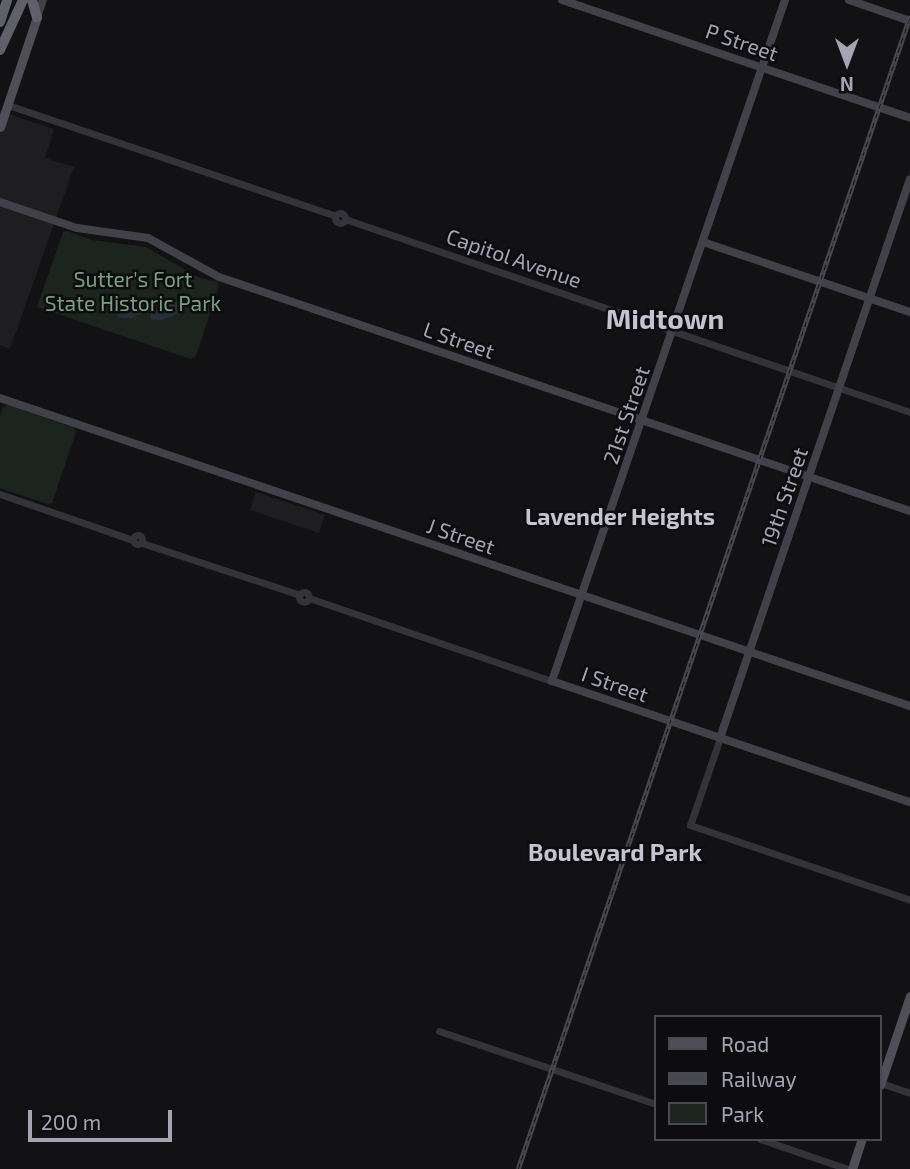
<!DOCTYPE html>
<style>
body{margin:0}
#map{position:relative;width:910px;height:1169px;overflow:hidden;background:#121214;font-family:"Exo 2",sans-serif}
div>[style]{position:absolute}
.built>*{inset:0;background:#1e1e21}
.green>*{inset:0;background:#1c241e}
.water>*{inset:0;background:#282e38}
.tertiary>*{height:7px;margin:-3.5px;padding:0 3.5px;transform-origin:3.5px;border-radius:3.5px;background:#333339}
.tertiary>.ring{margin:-3.5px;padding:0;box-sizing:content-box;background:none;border:7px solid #333339;border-radius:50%}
.secondary>*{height:8px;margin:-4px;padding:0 4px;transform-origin:4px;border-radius:4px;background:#414149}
.primary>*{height:9px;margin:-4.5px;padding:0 4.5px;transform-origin:4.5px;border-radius:4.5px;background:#4f4f58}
.motorway>*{height:10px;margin:-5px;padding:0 5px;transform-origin:5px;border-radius:5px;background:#5f606a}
.rail>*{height:4.5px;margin-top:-2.25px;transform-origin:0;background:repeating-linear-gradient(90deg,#0d0d0f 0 5px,#484850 0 10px);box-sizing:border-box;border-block:2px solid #484850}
span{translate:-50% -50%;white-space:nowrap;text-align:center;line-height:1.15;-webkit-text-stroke:5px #0d0d0f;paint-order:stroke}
.street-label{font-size:21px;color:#a3a5b5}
.park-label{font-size:21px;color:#78a181}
.neighbourhood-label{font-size:23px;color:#c4c5d1;font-weight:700}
.quarter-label{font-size:24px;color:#c4c5d1;font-weight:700}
.district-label{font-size:28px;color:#c4c5d1;font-weight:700}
.legend{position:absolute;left:654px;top:1015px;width:228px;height:126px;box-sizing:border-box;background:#0d0d0f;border:2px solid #494a51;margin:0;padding:9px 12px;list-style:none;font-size:21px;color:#a3a5b5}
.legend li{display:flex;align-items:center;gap:14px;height:35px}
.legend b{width:35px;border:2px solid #494a51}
.north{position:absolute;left:812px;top:28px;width:70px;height:70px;-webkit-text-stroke:5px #0d0d0f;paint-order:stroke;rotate:180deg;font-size:19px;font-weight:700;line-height:28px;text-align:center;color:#a3a5b5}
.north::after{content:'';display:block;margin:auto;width:24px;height:32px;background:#a3a5b5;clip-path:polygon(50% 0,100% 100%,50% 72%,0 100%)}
.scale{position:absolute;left:28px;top:1110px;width:144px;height:32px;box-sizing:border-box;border:4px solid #a3a5b5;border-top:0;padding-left:9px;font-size:21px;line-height:24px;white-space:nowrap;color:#a3a5b5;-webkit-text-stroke:5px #0d0d0f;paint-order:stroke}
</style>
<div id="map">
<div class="built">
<i style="clip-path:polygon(0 111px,54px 129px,45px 158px,74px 167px,10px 349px,0 345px)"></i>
<i style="clip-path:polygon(256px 492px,325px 515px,319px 533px,250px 510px)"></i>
</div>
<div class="green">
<i style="clip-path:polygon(67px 231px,92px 240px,146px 247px,198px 277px,217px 282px,219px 286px,196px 356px,191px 359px,37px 307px,63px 232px)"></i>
<i style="clip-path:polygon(8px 405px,74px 428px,76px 432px,52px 503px,48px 504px,0 488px,0 416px,3px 407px)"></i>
</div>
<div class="water">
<i style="clip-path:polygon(153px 300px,155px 312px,166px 304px,179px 302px,181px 306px,177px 314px,162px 320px,152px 320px,148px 310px,132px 318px,121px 318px,117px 315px,122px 306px)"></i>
</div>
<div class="tertiary">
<i style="left:8px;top:105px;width:346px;rotate:18.7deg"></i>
<i class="ring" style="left:335px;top:213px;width:3px;height:3px"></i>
<i style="left:345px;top:219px;width:597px;rotate:18.86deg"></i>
<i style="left:0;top:494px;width:141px;rotate:19.1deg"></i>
<i class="ring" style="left:133.5px;top:535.5px;width:2px;height:2px"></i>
<i style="left:142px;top:543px;width:166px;rotate:18.2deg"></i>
<i class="ring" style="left:299px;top:592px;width:3px;height:3px"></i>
<i style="left:309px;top:598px;width:257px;rotate:18.9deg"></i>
<i style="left:720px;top:738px;width:92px;rotate:109deg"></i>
<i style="left:690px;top:825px;width:232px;rotate:18.8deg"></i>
<i style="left:439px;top:1031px;width:229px;rotate:18.6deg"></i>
<i style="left:881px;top:1083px;width:31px;rotate:19deg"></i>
<i style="left:760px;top:1139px;width:93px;rotate:18.8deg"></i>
</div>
<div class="secondary">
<i style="left:562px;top:0;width:367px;rotate:18.7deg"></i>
<i style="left:785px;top:0;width:720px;rotate:108.89deg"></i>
<i style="left:552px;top:681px;width:378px;rotate:18.7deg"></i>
<i style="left:849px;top:0;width:65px;rotate:19deg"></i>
<i style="left:37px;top:17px;width:18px;rotate:-71deg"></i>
<i style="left:0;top:202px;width:81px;rotate:18.7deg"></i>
<i style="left:77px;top:228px;width:72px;rotate:8deg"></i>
<i style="left:148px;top:238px;width:81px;rotate:28.8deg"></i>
<i style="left:219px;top:277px;width:730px;rotate:18.71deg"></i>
<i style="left:703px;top:242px;width:219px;rotate:18.7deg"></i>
<i style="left:0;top:398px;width:961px;rotate:18.7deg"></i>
<i style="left:720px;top:738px;width:590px;rotate:-71.23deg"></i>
</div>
<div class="primary">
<i style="left:0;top:127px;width:116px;rotate:-71.4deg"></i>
<i style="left:880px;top:1085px;width:94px;rotate:-71.4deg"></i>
<i style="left:852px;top:1169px;width:32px;rotate:-72deg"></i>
</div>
<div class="motorway">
<i style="left:32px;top:0;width:18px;rotate:74deg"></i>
<i style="left:0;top:22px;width:23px;rotate:-72deg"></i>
<i style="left:0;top:50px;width:55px;rotate:-65.3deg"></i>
</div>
<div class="rail">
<i style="left:518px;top:1169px;width:1218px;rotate:-71.22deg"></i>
</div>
<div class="street-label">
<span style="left:742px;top:42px;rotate:19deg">P Street</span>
<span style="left:514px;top:258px;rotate:19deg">Capitol Avenue</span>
<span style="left:459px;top:340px;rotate:19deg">L Street</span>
<span style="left:626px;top:415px;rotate:-71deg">21st Street</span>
<span style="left:784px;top:497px;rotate:-71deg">19th Street</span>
<span style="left:461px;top:536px;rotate:19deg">J Street</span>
<span style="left:615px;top:684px;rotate:19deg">I Street</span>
</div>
<div class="park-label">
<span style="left:133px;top:291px">Sutter's Fort<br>State Historic Park</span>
</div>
<div class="neighbourhood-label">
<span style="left:620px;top:516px">Lavender Heights</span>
</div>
<div class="quarter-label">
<span style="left:615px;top:852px">Boulevard Park</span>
</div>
<div class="district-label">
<span style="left:665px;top:318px">Midtown</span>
</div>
<ul class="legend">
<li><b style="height:9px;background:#4f4f58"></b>Road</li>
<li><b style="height:9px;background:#484850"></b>Railway</li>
<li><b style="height:19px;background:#1c241e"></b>Park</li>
</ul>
<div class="north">N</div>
<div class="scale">200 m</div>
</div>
